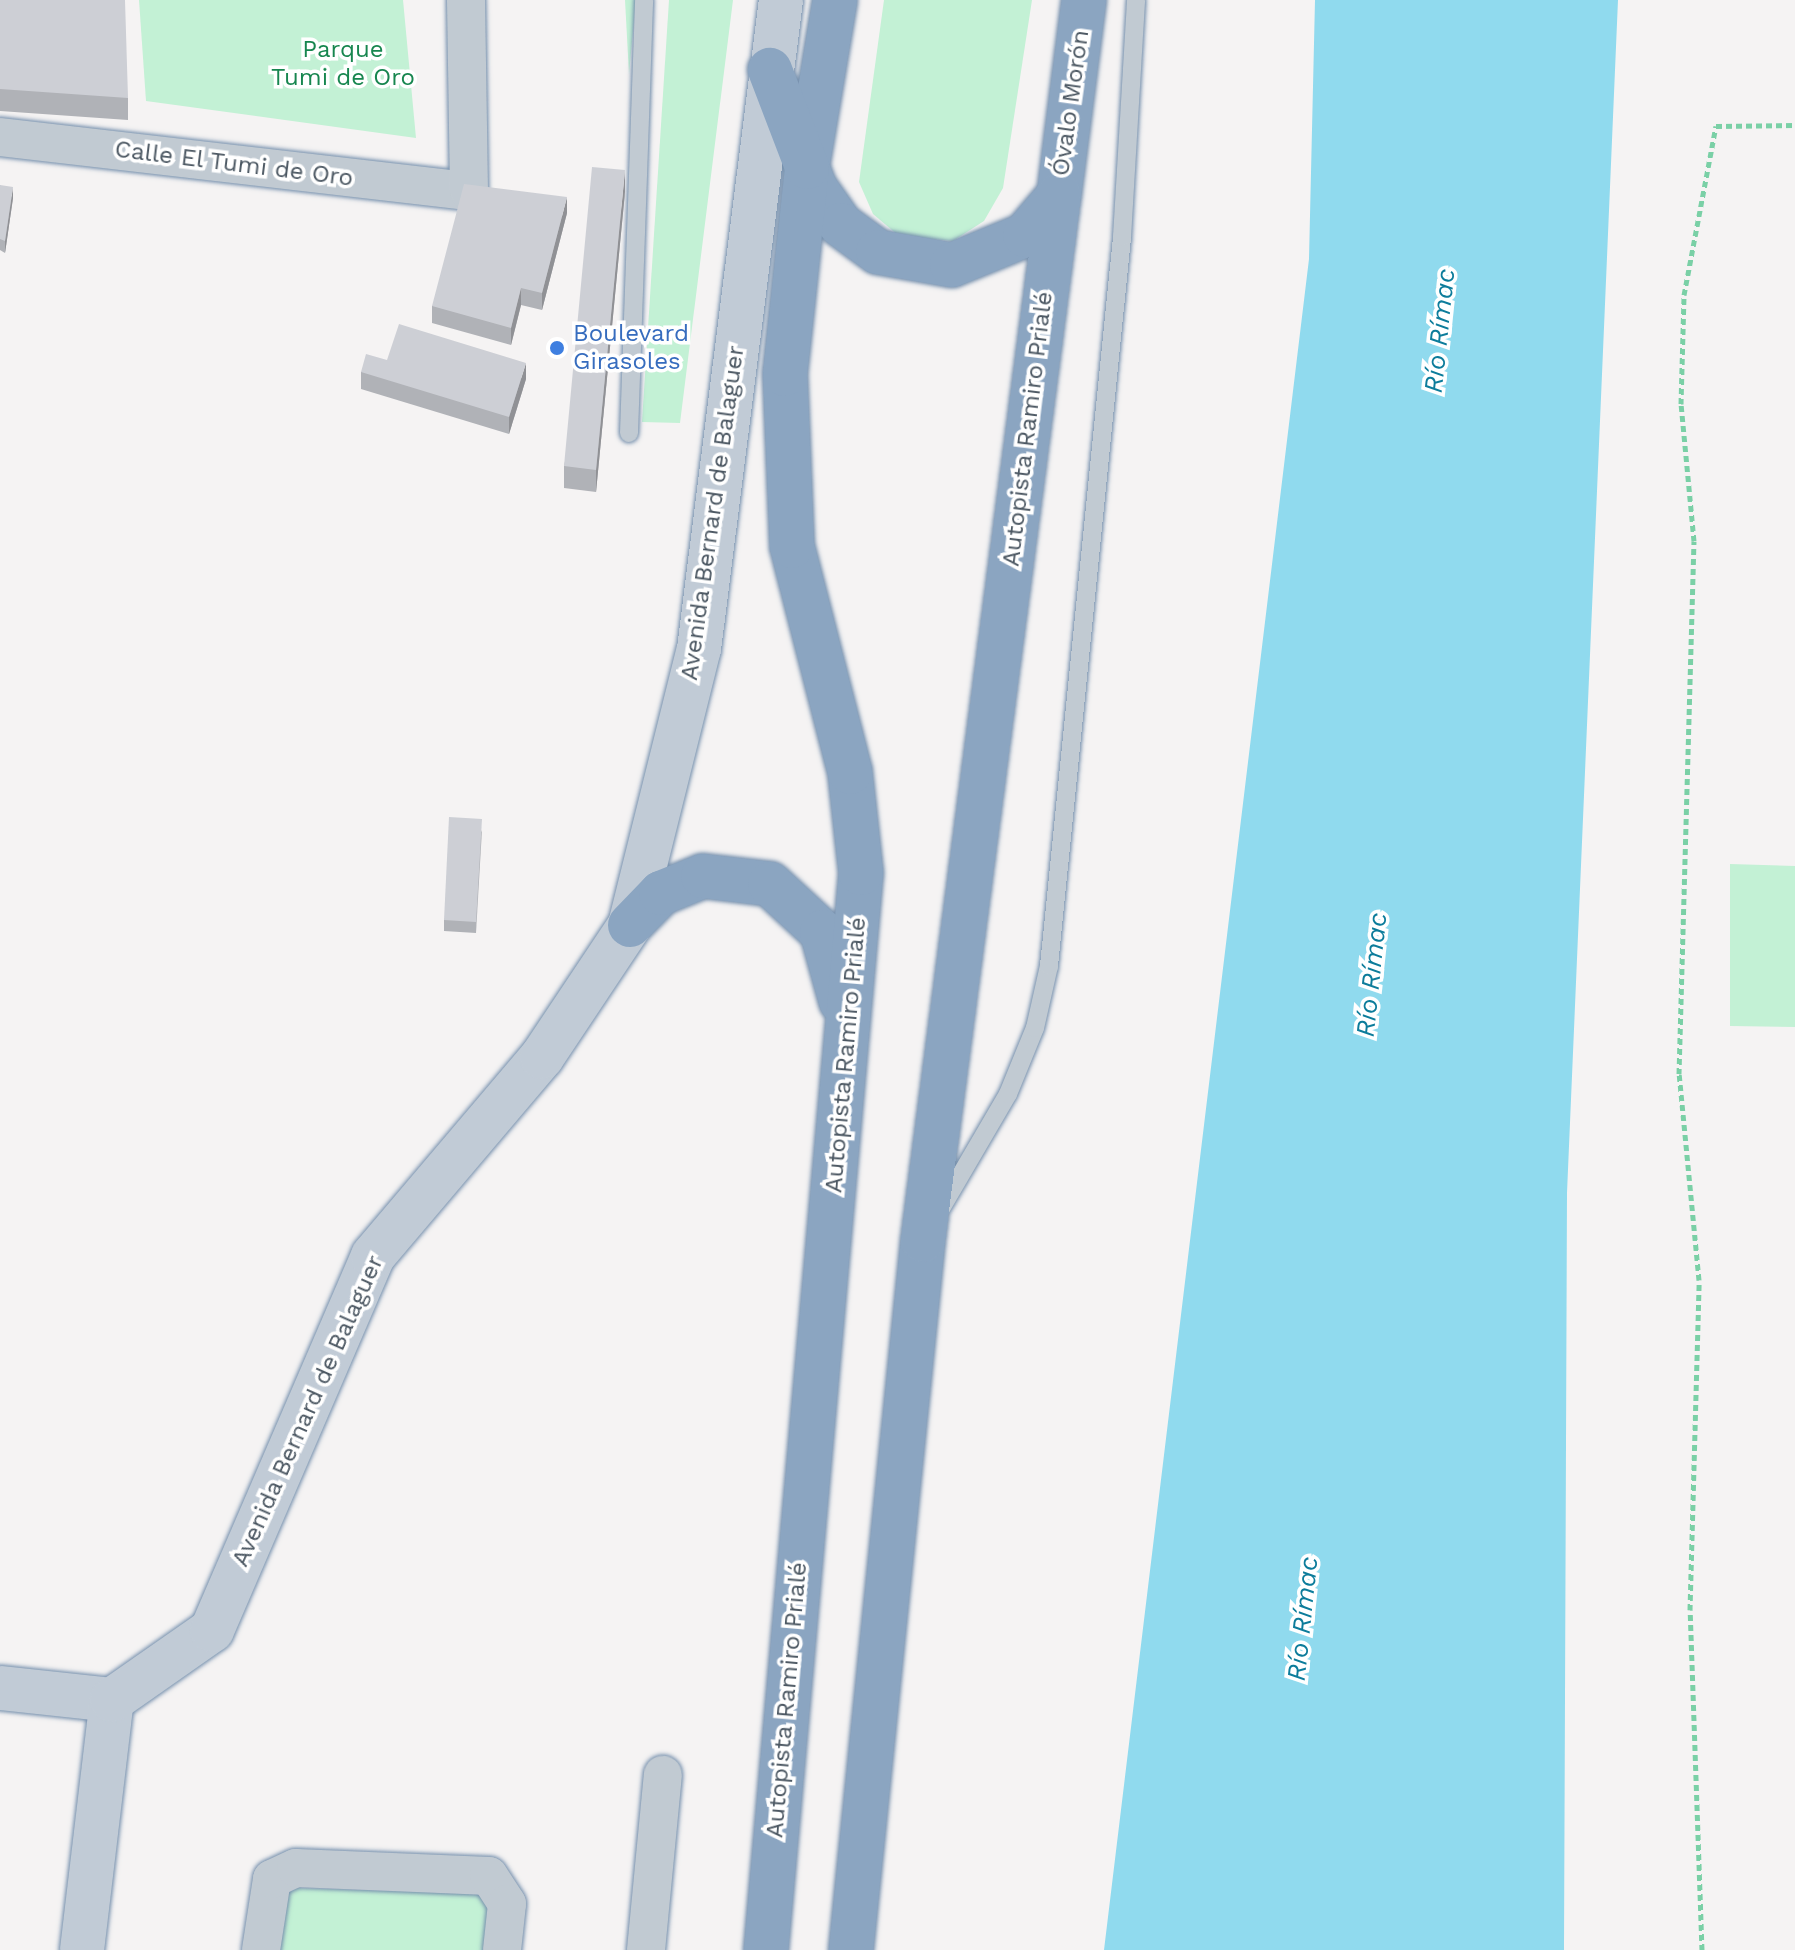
<!DOCTYPE html>
<meta charset="utf-8">
<style>
body{margin:0}
#map{position:relative;width:1795px;height:1950px;overflow:hidden;background:#f5f3f3;font-family:"Work Sans",sans-serif}
div>[style]{position:absolute}
.green>*{inset:0;background:#c3f1d5}
.water>*{inset:0;background:#90daee}
.path>*{height:5px;margin-top:-2.5px;transform-origin:0;background:repeating-linear-gradient(90deg,#7ad0a6 0 6px,transparent 0 10px)}
.roads{filter:drop-shadow(0 0 2px #7690ad) drop-shadow(0 0 2px #7690ad)}
.lane>*{height:18px;margin:-9px;padding:0 9px;transform-origin:9px;border-radius:9px;background:#c1cad2}
.street>*{height:38px;margin:-19px;padding:0 19px;transform-origin:19px;border-radius:19px;background:#c1cad2}
.secondary>*{height:44px;margin:-22px;padding:0 22px;transform-origin:22px;border-radius:22px;background:#c1cbd6}
.highway>*{height:44px;margin:-22px;padding:0 22px;transform-origin:22px;border-radius:22px;background:#8ba5c1}
.wall>*{inset:0;background:#b0b2b7}
.shaded-wall>*{inset:0;background:#909195}
.building>*{inset:0;background:#cdcfd5}
.dots>*{width:22px;height:22px;translate:-50% -50%;box-sizing:border-box;border:4px solid #fff;border-radius:50%}
span{translate:-50% -50%;white-space:nowrap;text-align:center;line-height:1.15;-webkit-text-stroke:7px #fff;paint-order:stroke}
.park-label{font-size:24px;color:#17864f}
.street-label{font-size:24px;color:#4a5661}
.shop-label{font-size:24px;color:#366cbe}
.left{translate:0 -50%;text-align:left}
.water-label{font-size:26px;color:#0c7c9b;font-style:italic}
</style>
<div id="map">
<div class="green">
<i style="clip-path:polygon(139px 0,403px 0,416px 138px,146px 101px)"></i>
<i style="clip-path:polygon(625px 0,636px 0,629px 74px)"></i>
<i style="clip-path:polygon(669px 0,733px 0,680px 423px,642px 422px)"></i>
<i style="clip-path:polygon(884px 0,1032px 0,1003px 188px,984px 221px,953px 241px,899px 236px,873px 214px,859px 182px)"></i>
<i style="clip-path:polygon(1730px 864px,1795px 866px,1795px 1027px,1730px 1026px)"></i>
<i style="clip-path:polygon(295px 1888px,475px 1893px,488px 1901px,488px 1950px,272px 1950px,285px 1892px)"></i>
</div>
<div class="water">
<i style="clip-path:polygon(1315px 0,1618px 0,1567px 1193px,1564px 1950px,1104px 1950px,1309px 259px)"></i>
</div>
<div class="path">
<i style="left:1702px;top:1950px;width:340px;rotate:-92deg"></i>
<i style="left:1690px;top:1610px;width:330px;rotate:-88.4deg"></i>
<i style="left:1699px;top:1280px;width:207px;rotate:-95.5deg"></i>
<i style="left:1679px;top:1074px;width:533px;rotate:-88.39deg"></i>
<i style="left:1694px;top:541px;width:138px;rotate:-95.4deg"></i>
<i style="left:1681px;top:404px;width:109px;rotate:-88.4deg"></i>
<i style="left:1684px;top:295px;width:172px;rotate:-79.3deg"></i>
<i style="left:1716px;top:126px;width:79px;rotate:-0.7deg"></i>
</div>
<div class="roads">
<div class="lane">
<i style="left:629px;top:433px;width:433px;rotate:-88deg"></i>
<i style="left:939px;top:1212px;width:137px;rotate:-59.7deg"></i>
<i style="left:1008px;top:1094px;width:71px;rotate:-67.8deg"></i>
<i style="left:1035px;top:1028px;width:64px;rotate:-77.3deg"></i>
<i style="left:1049px;top:966px;width:733px;rotate:-84.28deg"></i>
<i style="left:1122px;top:237px;width:237px;rotate:-86.6deg"></i>
</div>
<div class="street">
<i style="left:0;top:137px;width:472px;rotate:6.6deg"></i>
<i style="left:469px;top:191px;width:191px;rotate:-90.9deg"></i>
<i style="left:261px;top:1950px;width:72px;rotate:-81.2deg"></i>
<i style="left:272px;top:1879px;width:26px;rotate:-25deg"></i>
<i style="left:296px;top:1868px;width:193px;rotate:2.4deg"></i>
<i style="left:489px;top:1876px;width:33px;rotate:57deg"></i>
<i style="left:507px;top:1904px;width:46px;rotate:96.2deg"></i>
<i style="left:646px;top:1950px;width:176px;rotate:-84.5deg"></i>
</div>
<div class="secondary">
<i style="left:0;top:1688px;width:113px;rotate:6.1deg"></i>
<i style="left:82px;top:1950px;width:252px;rotate:-83.2deg"></i>
<i style="left:112px;top:1700px;width:122px;rotate:-35deg"></i>
<i style="left:212px;top:1630px;width:407px;rotate:-66.7deg"></i>
<i style="left:373px;top:1256px;width:261px;rotate:-49.7deg"></i>
<i style="left:542px;top:1057px;width:159px;rotate:-56.3deg"></i>
<i style="left:630px;top:925px;width:284px;rotate:-76deg"></i>
<i style="left:699px;top:649px;width:654px;rotate:-82.8deg"></i>
</div>
<div class="highway">
<i style="left:835px;top:0;width:169px;rotate:99.5deg"></i>
<i style="left:807px;top:167px;width:22px;rotate:69deg"></i>
<i style="left:815px;top:188px;width:45px;rotate:54.9deg"></i>
<i style="left:841px;top:225px;width:46px;rotate:36.1deg"></i>
<i style="left:878px;top:252px;width:75px;rotate:10deg"></i>
<i style="left:952px;top:265px;width:79px;rotate:-22.3deg"></i>
<i style="left:1025px;top:235px;width:52px;rotate:-49.6deg"></i>
<i style="left:1059px;top:195px;width:197px;rotate:-82.7deg"></i>
<i style="left:630px;top:925px;width:45px;rotate:-45.9deg"></i>
<i style="left:661px;top:893px;width:45px;rotate:-22deg"></i>
<i style="left:703px;top:876px;width:67px;rotate:6.8deg"></i>
<i style="left:770px;top:884px;width:71px;rotate:42.7deg"></i>
<i style="left:822px;top:932px;width:72px;rotate:74.6deg"></i>
<i style="left:766px;top:1950px;width:1081px;rotate:-84.96deg"></i>
<i style="left:861px;top:873px;width:102px;rotate:-96.2deg"></i>
<i style="left:850px;top:772px;width:233px;rotate:-104.4deg"></i>
<i style="left:792px;top:546px;width:172px;rotate:-92.3deg"></i>
<i style="left:785px;top:374px;width:208px;rotate:-83.9deg"></i>
<i style="left:807px;top:167px;width:104px;rotate:-110.9deg"></i>
<i style="left:851px;top:1950px;width:714px;rotate:-84.21deg"></i>
<i style="left:923px;top:1240px;width:1054px;rotate:-82.59deg"></i>
</div>
</div>
<div class="wall">
<i style="clip-path:polygon(0 0,128px 98px,128px 120px,0 111px)"></i>
<i style="clip-path:polygon(0 185px,13px 198px,5px 253px,0 250px)"></i>
<i style="clip-path:polygon(625px 192px,596px 492px,564px 488px,564px 466px)"></i>
<i style="clip-path:polygon(567px 213px,542px 310px,521px 305px,511px 345px,432px 323px,432px 306px)"></i>
<i style="clip-path:polygon(387px 360px,526px 379px,509px 434px,361px 389px,361px 372px)"></i>
<i style="clip-path:polygon(482px 830px,476px 933px,444px 931px,444px 920px)"></i>
</div>
<div class="shaded-wall">
<i style="clip-path:polygon(625px 170px,625px 192px,596px 492px,596px 470px)"></i>
<i style="clip-path:polygon(13px 187px,13px 198px,5px 253px,5px 241px)"></i>
<i style="clip-path:polygon(567px 197px,567px 213px,542px 310px,542px 293px)"></i>
<i style="clip-path:polygon(521px 288px,521px 305px,511px 345px,511px 328px)"></i>
<i style="clip-path:polygon(526px 363px,526px 379px,509px 434px,509px 417px)"></i>
</div>
<div class="building">
<i style="clip-path:polygon(0 0,125px 0,128px 98px,0 89px)"></i>
<i style="clip-path:polygon(592px 167px,625px 170px,596px 470px,564px 466px)"></i>
<i style="clip-path:polygon(464px 184px,567px 197px,542px 293px,521px 288px,511px 328px,432px 306px)"></i>
<i style="clip-path:polygon(0 185px,13px 187px,5px 241px,0 239px)"></i>
<i style="clip-path:polygon(399px 324px,526px 363px,509px 417px,361px 372px,366px 354px,387px 360px)"></i>
<i style="clip-path:polygon(449px 817px,482px 819px,476px 922px,444px 920px)"></i>
</div>
<div class="dots">
<i style="left:557px;top:348px;background:#3f7fe0"></i>
</div>
<div class="park-label">
<span style="left:343px;top:64px">Parque<br>Tumi de Oro</span>
</div>
<div class="street-label">
<span style="left:1071px;top:103px;rotate:-82deg">Óvalo Morón</span>
<span style="left:234px;top:164px;rotate:7deg">Calle El Tumi de Oro</span>
<span style="left:1028px;top:429px;rotate:-83deg">Autopista Ramiro Prialé</span>
<span style="left:713px;top:513px;rotate:-82deg">Avenida Bernard de Balaguer</span>
<span style="left:846px;top:1055px;rotate:-85deg">Autopista Ramiro Prialé</span>
<span style="left:308px;top:1411px;rotate:-66deg">Avenida Bernard de Balaguer</span>
<span style="left:787px;top:1700px;rotate:-85deg">Autopista Ramiro Prialé</span>
</div>
<div class="shop-label">
<span class="left" style="left:573px;top:348px">Boulevard<br>Girasoles</span>
</div>
<div class="water-label">
<span style="left:1440px;top:331px;rotate:-84deg">Río Rímac</span>
<span style="left:1372px;top:975px;rotate:-84deg">Río Rímac</span>
<span style="left:1303px;top:1619px;rotate:-84deg">Río Rímac</span>
</div>
</div>
